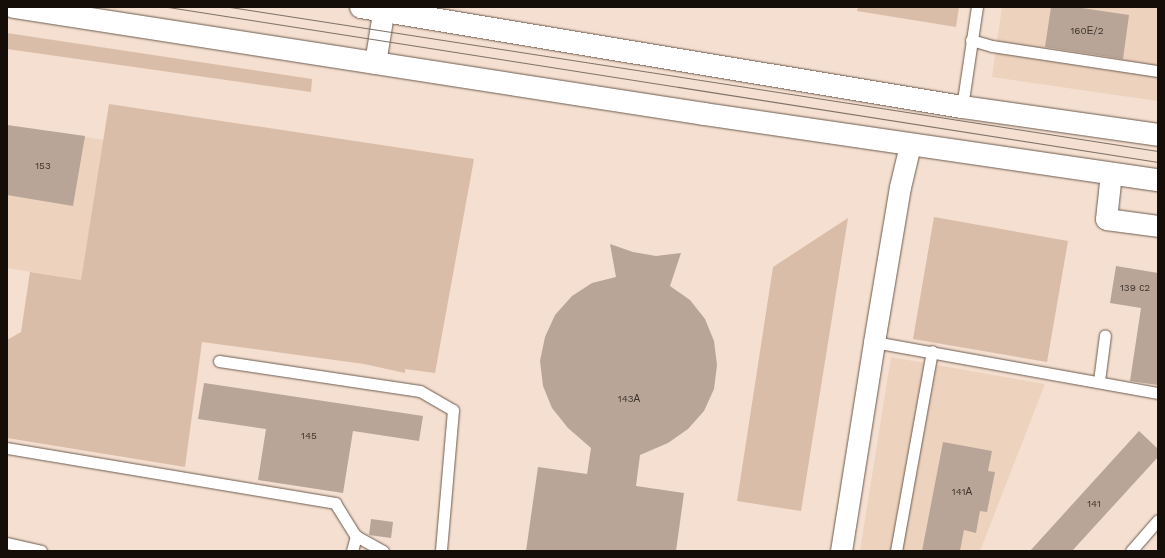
<!DOCTYPE html>
<meta charset="utf-8">
<style>
body{margin:0}
#map{position:relative;width:1165px;height:558px;overflow:hidden;background:#f4dfd0;font-family:"Work Sans",sans-serif}
div>[style]{position:absolute}
.built>*{inset:0;background:#edd2be}
.green>*{inset:0;background:#dabda8}
.building>*{inset:0;background:#b8a597}
.roads{filter:drop-shadow(0 0 1px #6c5b4e) drop-shadow(0 0 1px #6c5b4e)}
.service>*{height:11px;margin:-5.5px;padding:0 5.5px;transform-origin:5.5px;border-radius:5.5px;background:#fff}
.minor>*{height:21px;margin:-10.5px;padding:0 10.5px;transform-origin:10.5px;border-radius:10.5px;background:#fff}
.trunk>*{height:22px;margin:-11px;padding:0 11px;transform-origin:11px;border-radius:11px;background:#fff}
.tram>*{height:1px;margin:-0.5px;padding:0 0.5px;transform-origin:0.5px;border-radius:0.5px;background:#7f7167}
span{translate:-50% -50%;white-space:nowrap;text-align:center;line-height:1.15;-webkit-text-stroke:4px #feede1;paint-order:stroke}
.number-label{font-size:10px;color:#3d332c}
.number-label span{-webkit-text-stroke-width:0}
.frame{position:absolute;inset:0;border:8px solid #140d08;pointer-events:none}
</style>
<div id="map">
<div class="built">
<i style="clip-path:polygon(1002px 7px,1158px 7px,1158px 101px,992px 77px)"></i>
<i style="clip-path:polygon(7px 125px,104px 140px,81px 280px,7px 268px)"></i>
<i style="clip-path:polygon(891px 357px,1045px 384px,980px 551px,860px 551px)"></i>
</div>
<div class="green">
<i style="clip-path:polygon(858px 7px,959px 7px,956px 27px,857px 11px)"></i>
<i style="clip-path:polygon(7px 33px,312px 79px,311px 92px,7px 49px)"></i>
<i style="clip-path:polygon(109px 104px,474px 159px,435px 373px,405px 369px,405px 373px,364px 364px,202px 342px,185px 467px,7px 438px,7px 340px,21px 332px,30px 272px,81px 280px)"></i>
<i style="clip-path:polygon(934px 217px,1068px 241px,1047px 362px,913px 339px)"></i>
<i style="clip-path:polygon(848px 218px,801px 511px,737px 501px,773px 267px)"></i>
</div>
<div class="building">
<i style="clip-path:polygon(1051px 7px,1075px 7px,1129px 15px,1123px 59px,1045px 47px)"></i>
<i style="clip-path:polygon(7px 125px,85px 136px,73px 206px,7px 195px)"></i>
<i style="clip-path:polygon(610px 244px,633px 252px,656px 256px,681px 253px,670px 286px,690px 300px,705px 319px,714px 341px,717px 365px,714px 389px,704px 411px,688px 429px,668px 443px,640px 455px,636px 486px,684px 493px,676px 551px,526px 551px,538px 467px,587px 474px,591px 448px,568px 428px,552px 408px,543px 386px,540px 361px,545px 337px,555px 315px,572px 296px,592px 283px,616px 277px)"></i>
<i style="clip-path:polygon(1116px 266px,1158px 273px,1158px 385px,1130px 381px,1141px 308px,1110px 303px)"></i>
<i style="clip-path:polygon(204px 383px,423px 416px,419px 441px,353px 431px,343px 493px,258px 480px,266px 429px,198px 419px)"></i>
<i style="clip-path:polygon(1139px 431px,1158px 449px,1158px 457px,1072px 551px,1030px 551px)"></i>
<i style="clip-path:polygon(943px 442px,992px 451px,988px 471px,995px 472px,987px 512px,980px 511px,976px 533px,964px 530px,960px 551px,922px 551px)"></i>
<i style="clip-path:polygon(371px 519px,393px 522px,391px 538px,369px 535px)"></i>
</div>
<div class="roads">
<div class="service">
<i style="left:971px;top:40px;width:22px;rotate:16deg"></i>
<i style="left:992px;top:46px;width:168px;rotate:8.6deg"></i>
<i style="left:962px;top:107px;width:101px;rotate:-81.5deg"></i>
<i style="left:874px;top:342px;width:289px;rotate:10.2deg"></i>
<i style="left:219px;top:361px;width:203px;rotate:8.5deg"></i>
<i style="left:420px;top:391px;width:38px;rotate:30deg"></i>
<i style="left:453px;top:410px;width:142px;rotate:94.9deg"></i>
<i style="left:1099px;top:381px;width:46px;rotate:-82.6deg"></i>
<i style="left:7px;top:448px;width:333px;rotate:9.5deg"></i>
<i style="left:335px;top:503px;width:39px;rotate:58deg"></i>
<i style="left:356px;top:536px;width:31px;rotate:29deg"></i>
<i style="left:7px;top:543px;width:35px;rotate:13deg"></i>
<i style="left:352px;top:551px;width:16px;rotate:-75deg"></i>
<i style="left:896px;top:551px;width:203px;rotate:-79.8deg"></i>
<i style="left:1131px;top:551px;width:41px;rotate:-48.9deg"></i>
</div>
<div class="minor">
<i style="left:375px;top:63px;width:57px;rotate:-80.9deg"></i>
<i style="left:1111px;top:173px;width:46px;rotate:96.2deg"></i>
<i style="left:1106px;top:219px;width:52px;rotate:7.7deg"></i>
<i style="left:841px;top:551px;width:212px;rotate:-81deg"></i>
<i style="left:874px;top:342px;width:157px;rotate:-80.5deg"></i>
<i style="left:900px;top:187px;width:43px;rotate:-76.6deg"></i>
</div>
<div class="trunk">
<i style="left:14px;top:7px;width:698px;rotate:8.81deg"></i>
<i style="left:704px;top:114px;width:459px;rotate:8.3deg"></i>
<i style="left:361px;top:7px;width:609px;rotate:9.45deg"></i>
<i style="left:962px;top:107px;width:198px;rotate:8.1deg"></i>
</div>
</div>
<div class="tram">
<i style="left:168px;top:7px;width:1002px;rotate:8.9deg"></i>
<i style="left:230px;top:7px;width:939px;rotate:8.82deg"></i>
</div>
<div class="number-label">
<span style="left:1087px;top:31px">160Е/2</span>
<span style="left:43px;top:166px">153</span>
<span style="left:1135px;top:288px">139 с2</span>
<span style="left:629px;top:399px">143А</span>
<span style="left:309px;top:436px">145</span>
<span style="left:962px;top:492px">141А</span>
<span style="left:1094px;top:504px">141</span>
</div>
<div class="frame"></div>
</div>
